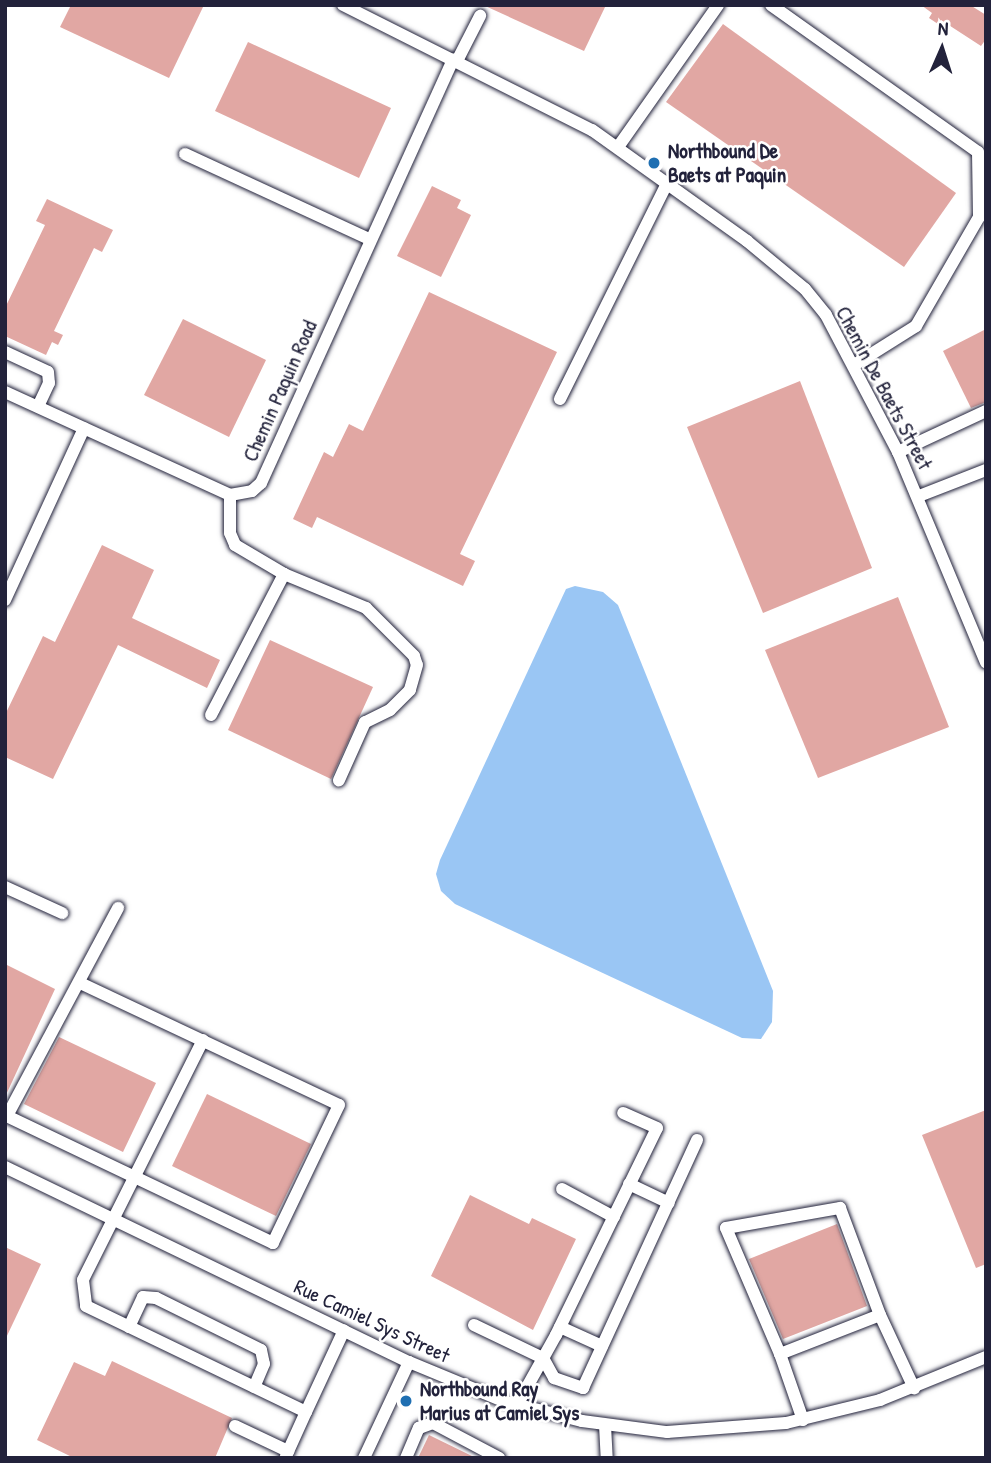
<!DOCTYPE html>
<style>
body{margin:0}
#map{position:relative;width:991px;height:1463px;overflow:hidden;background:#fff;font-family:"Patrick Hand",sans-serif}
div>[style]{position:absolute}
.water>*{inset:0;background:#9ac6f4}
.building>*{inset:0;background:#e1a7a3}
.roads{filter:drop-shadow(0 0 2px #22223b) drop-shadow(0 0 2px #22223b)}
.minor>*{height:12px;margin:-6px;padding:0 6px;transform-origin:6px;border-radius:6px;background:#fff}
.dots>*{width:19px;height:19px;translate:-50% -50%;box-sizing:border-box;border:4px solid #fff;border-radius:50%}
span{translate:-50% -50%;white-space:nowrap;text-align:center;line-height:1.15;-webkit-text-stroke:5px #fff;paint-order:stroke}
.poi-label{font-size:21px;color:#22223b;font-weight:700}
.left{translate:0 -50%;text-align:left}
.street-label{font-size:21px;color:#22223b}
.frame{position:absolute;inset:0;border:7px solid #22223b;pointer-events:none}
.north{position:absolute;left:907px;top:14px;width:70px;height:70px;-webkit-text-stroke:5px #fff;paint-order:stroke;rotate:3deg;font-size:19px;font-weight:700;line-height:28px;text-align:center;color:#22223b}
.north::after{content:'';display:block;margin:auto;width:24px;height:32px;background:#22223b;clip-path:polygon(50% 0,100% 100%,50% 72%,0 100%)}
</style>
<div id="map">
<div class="water">
<i style="clip-path:polygon(575px 586px,603px 592px,618px 605px,773px 991px,772px 1022px,761px 1039px,742px 1038px,455px 904px,441px 891px,436px 874px,440px 860px,566px 589px)"></i>
</div>
<div class="building">
<i style="clip-path:polygon(71px 5px,204px 5px,169px 78px,60px 27px)"></i>
<i style="clip-path:polygon(483px 5px,606px 5px,584px 51px)"></i>
<i style="clip-path:polygon(921px 5px,970px 5px,986px 15px,986px 39px,981px 46px,941px 20px,938px 24px,929px 18px,932px 13px)"></i>
<i style="clip-path:polygon(723px 24px,956px 193px,904px 267px,666px 102px)"></i>
<i style="clip-path:polygon(248px 42px,391px 108px,359px 178px,215px 111px)"></i>
<i style="clip-path:polygon(432px 186px,461px 200px,457px 208px,471px 215px,441px 277px,397px 256px)"></i>
<i style="clip-path:polygon(47px 199px,113px 230px,102px 252px,94px 248px,54px 331px,63px 335px,58px 345px,52px 342px,46px 355px,5px 336px,5px 308px,45px 225px,36px 221px)"></i>
<i style="clip-path:polygon(429px 292px,557px 352px,460px 554px,475px 561px,463px 586px,317px 517px,312px 528px,293px 519px,324px 452px,333px 457px,349px 424px,363px 431px)"></i>
<i style="clip-path:polygon(183px 319px,266px 360px,229px 437px,144px 395px)"></i>
<i style="clip-path:polygon(986px 329px,986px 402px,971px 408px,943px 351px)"></i>
<i style="clip-path:polygon(800px 381px,872px 568px,763px 613px,687px 427px)"></i>
<i style="clip-path:polygon(102px 545px,154px 570px,132px 618px,220px 660px,207px 688px,118px 645px,53px 779px,5px 757px,5px 715px,43px 636px,55px 642px)"></i>
<i style="clip-path:polygon(898px 597px,949px 727px,818px 778px,765px 650px)"></i>
<i style="clip-path:polygon(270px 640px,373px 687px,331px 779px,228px 730px)"></i>
<i style="clip-path:polygon(5px 964px,55px 989px,5px 1097px)"></i>
<i style="clip-path:polygon(59px 1037px,156px 1083px,123px 1152px,24px 1104px)"></i>
<i style="clip-path:polygon(207px 1094px,311px 1144px,276px 1216px,172px 1166px)"></i>
<i style="clip-path:polygon(986px 1110px,986px 1264px,976px 1268px,922px 1135px)"></i>
<i style="clip-path:polygon(470px 1195px,529px 1224px,532px 1218px,576px 1239px,533px 1330px,431px 1276px)"></i>
<i style="clip-path:polygon(837px 1224px,867px 1306px,783px 1339px,749px 1259px)"></i>
<i style="clip-path:polygon(5px 1247px,41px 1264px,5px 1340px)"></i>
<i style="clip-path:polygon(112px 1361px,232px 1418px,215px 1458px,74px 1458px,37px 1440px,74px 1362px,105px 1376px)"></i>
<i style="clip-path:polygon(429px 1435px,476px 1458px,418px 1458px)"></i>
</div>
<div class="roads">
<div class="minor">
<i style="left:343px;top:5px;width:279px;rotate:26.7deg"></i>
<i style="left:592px;top:130px;width:191px;rotate:35.6deg"></i>
<i style="left:747px;top:241px;width:75px;rotate:39.6deg"></i>
<i style="left:805px;top:289px;width:33px;rotate:51deg"></i>
<i style="left:826px;top:315px;width:155px;rotate:62.3deg"></i>
<i style="left:898px;top:452px;width:228px;rotate:67.3deg"></i>
<i style="left:771px;top:5px;width:254px;rotate:35.4deg"></i>
<i style="left:978px;top:152px;width:65px;rotate:89.1deg"></i>
<i style="left:979px;top:217px;width:126px;rotate:120deg"></i>
<i style="left:916px;top:326px;width:73px;rotate:147.8deg"></i>
<i style="left:457px;top:61px;width:51px;rotate:-62.9deg"></i>
<i style="left:618px;top:147px;width:174px;rotate:-54.8deg"></i>
<i style="left:185px;top:154px;width:203px;rotate:24.8deg"></i>
<i style="left:5px;top:352px;width:47px;rotate:24.9deg"></i>
<i style="left:48px;top:372px;width:11px;rotate:85deg"></i>
<i style="left:49px;top:383px;width:26px;rotate:115deg"></i>
<i style="left:5px;top:392px;width:247px;rotate:24.6deg"></i>
<i style="left:230px;top:495px;width:22px;rotate:-10deg"></i>
<i style="left:252px;top:491px;width:12px;rotate:-42deg"></i>
<i style="left:261px;top:483px;width:465px;rotate:-65.6deg"></i>
<i style="left:560px;top:399px;width:241px;rotate:-63.6deg"></i>
<i style="left:898px;top:452px;width:97px;rotate:-25deg"></i>
<i style="left:230px;top:495px;width:38px;rotate:90deg"></i>
<i style="left:230px;top:533px;width:13px;rotate:67deg"></i>
<i style="left:235px;top:545px;width:57px;rotate:30.6deg"></i>
<i style="left:284px;top:574px;width:89px;rotate:22.5deg"></i>
<i style="left:366px;top:608px;width:68px;rotate:45deg"></i>
<i style="left:414px;top:656px;width:9px;rotate:72deg"></i>
<i style="left:417px;top:665px;width:26px;rotate:106deg"></i>
<i style="left:410px;top:690px;width:28px;rotate:135deg"></i>
<i style="left:390px;top:710px;width:28px;rotate:154deg"></i>
<i style="left:365px;top:722px;width:64px;rotate:114.1deg"></i>
<i style="left:919px;top:496px;width:72px;rotate:-21.2deg"></i>
<i style="left:5px;top:600px;width:189px;rotate:-65.3deg"></i>
<i style="left:211px;top:715px;width:159px;rotate:-62.6deg"></i>
<i style="left:5px;top:887px;width:63px;rotate:24.5deg"></i>
<i style="left:80px;top:983px;width:286px;rotate:25.2deg"></i>
<i style="left:339px;top:1105px;width:153px;rotate:115.6deg"></i>
<i style="left:273px;top:1243px;width:295px;rotate:-154.5deg"></i>
<i style="left:7px;top:1116px;width:236px;rotate:-61.9deg"></i>
<i style="left:203px;top:1040px;width:268px;rotate:116.6deg"></i>
<i style="left:83px;top:1280px;width:26px;rotate:83deg"></i>
<i style="left:86px;top:1306px;width:244px;rotate:25.7deg"></i>
<i style="left:306px;top:1412px;width:90px;rotate:-65.1deg"></i>
<i style="left:5px;top:1167px;width:449px;rotate:25.8deg"></i>
<i style="left:409px;top:1362px;width:102px;rotate:22.5deg"></i>
<i style="left:503px;top:1401px;width:81px;rotate:14.2deg"></i>
<i style="left:582px;top:1421px;width:86px;rotate:7.4deg"></i>
<i style="left:667px;top:1432px;width:119px;rotate:-4.3deg"></i>
<i style="left:786px;top:1423px;width:97px;rotate:-13.7deg"></i>
<i style="left:880px;top:1400px;width:114px;rotate:-22.1deg"></i>
<i style="left:629px;top:1184px;width:44px;rotate:25.4deg"></i>
<i style="left:562px;top:1189px;width:59px;rotate:28.3deg"></i>
<i style="left:474px;top:1325px;width:76px;rotate:25.6deg"></i>
<i style="left:543px;top:1358px;width:23px;rotate:61deg"></i>
<i style="left:554px;top:1378px;width:31px;rotate:19deg"></i>
<i style="left:583px;top:1388px;width:273px;rotate:-65.3deg"></i>
<i style="left:129px;top:1327px;width:33px;rotate:-65deg"></i>
<i style="left:143px;top:1297px;width:13px;rotate:4deg"></i>
<i style="left:156px;top:1298px;width:117px;rotate:26.3deg"></i>
<i style="left:261px;top:1350px;width:14px;rotate:78deg"></i>
<i style="left:264px;top:1364px;width:25px;rotate:113deg"></i>
<i style="left:560px;top:1327px;width:46px;rotate:24.3deg"></i>
<i style="left:780px;top:1354px;width:137px;rotate:-113.2deg"></i>
<i style="left:726px;top:1228px;width:116px;rotate:-10deg"></i>
<i style="left:840px;top:1208px;width:114px;rotate:69.5deg"></i>
<i style="left:517px;top:1405px;width:80px;rotate:-60.9deg"></i>
<i style="left:556px;top:1335px;width:230px;rotate:-64deg"></i>
<i style="left:657px;top:1128px;width:37px;rotate:-156deg"></i>
<i style="left:803px;top:1420px;width:70px;rotate:-109.2deg"></i>
<i style="left:780px;top:1354px;width:107px;rotate:-21.3deg"></i>
<i style="left:880px;top:1315px;width:81px;rotate:65deg"></i>
<i style="left:605px;top:1425px;width:33px;rotate:87deg"></i>
<i style="left:235px;top:1426px;width:59px;rotate:25.3deg"></i>
<i style="left:286px;top:1456px;width:48px;rotate:-65.6deg"></i>
<i style="left:364px;top:1458px;width:106px;rotate:-64.9deg"></i>
<i style="left:406px;top:1458px;width:33px;rotate:-67deg"></i>
<i style="left:419px;top:1428px;width:15px;rotate:-20deg"></i>
<i style="left:433px;top:1423px;width:75px;rotate:27.9deg"></i>
</div>
</div>
<div class="dots">
<i style="left:654px;top:163px;background:#1f6fb2"></i>
<i style="left:406px;top:1401px;background:#1f6fb2"></i>
</div>
<div class="poi-label">
<span class="left" style="left:668px;top:163px">Northbound De<br>Baets at Paquin</span>
<span class="left" style="left:420px;top:1401px">Northbound Ray<br>Marius at Camiel Sys</span>
</div>
<div class="street-label">
<span style="left:884px;top:388px;rotate:62deg">Chemin De Baets Street</span>
<span style="left:280px;top:391px;rotate:-66deg">Chemin Paquin Road</span>
<span style="left:372px;top:1321px;rotate:25deg">Rue Camiel Sys Street</span>
</div>
<div class="frame"></div>
<div class="north">N</div>
</div>
